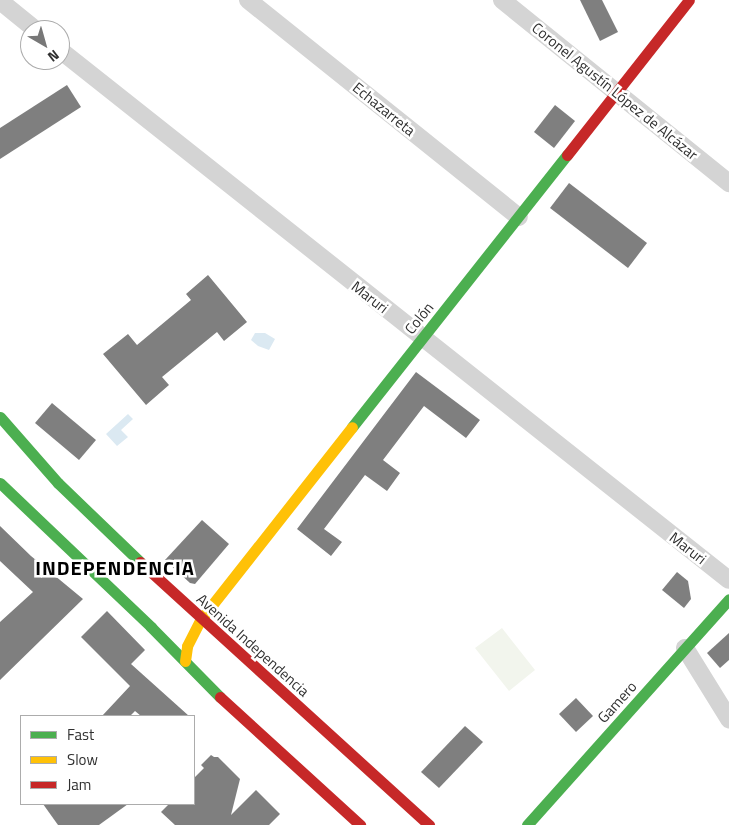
<!DOCTYPE html>
<meta charset="utf-8">
<style>
body{margin:0}
#map{position:relative;width:729px;height:825px;overflow:hidden;background:#fff;font-family:"Titillium Web",sans-serif}
div>[style]{position:absolute}
.green>*{inset:0;background:#f2f5ed}
.water>*{inset:0;background:#dbe9f2}
.building>*{inset:0;background:#7f7f7f}
.street>*{height:18px;margin:-9px;padding:0 9px;transform-origin:9px;border-radius:9px;background:#d4d4d4}
.fast>*{height:11px;margin:-5.5px;padding:0 5.5px;transform-origin:5.5px;border-radius:5.5px;background:#4caf50}
.slow>*{height:11px;margin:-5.5px;padding:0 5.5px;transform-origin:5.5px;border-radius:5.5px;background:#ffc107}
.jam>*{height:11px;margin:-5.5px;padding:0 5.5px;transform-origin:5.5px;border-radius:5.5px;background:#c62828}
span{translate:-50% -50%;white-space:nowrap;text-align:center;line-height:1.15;-webkit-text-stroke:5px #fff;paint-order:stroke}
.street-label{font-size:15px;color:#303030}
.district-label{font-size:20px;color:#000;font-weight:700;letter-spacing:1px}
.legend{position:absolute;left:20px;top:715px;width:175px;height:90px;box-sizing:border-box;background:#fff;border:1px solid #acacac;margin:0;padding:6px 9px;list-style:none;font-size:15px;color:#303030}
.legend li{display:flex;align-items:center;gap:10px;height:25px}
.legend b{width:25px;border:1px solid #acacac}
.north{position:absolute;left:20px;top:20px;width:50px;height:50px;box-sizing:border-box;background:#fff;border:1px solid #acacac;border-radius:50%;rotate:142deg;font-size:14px;font-weight:700;line-height:20px;text-align:center;color:#303030}
.north::after{content:'';display:block;margin:auto;width:18px;height:22px;background:#787878;clip-path:polygon(50% 0,100% 100%,50% 72%,0 100%)}
</style>
<div id="map">
<div class="green">
<i style="clip-path:polygon(502px 628px,535px 670px,509px 691px,475px 648px)"></i>
</div>
<div class="water">
<i style="clip-path:polygon(255px 333px,265px 333px,275px 339px,269px 350px,258px 346px,251px 340px)"></i>
<i style="clip-path:polygon(128px 414px,133px 419px,121px 430px,128px 437px,117px 446px,106px 434px)"></i>
</div>
<div class="building">
<i style="clip-path:polygon(580px 0,602px 0,618px 32px,600px 41px)"></i>
<i style="clip-path:polygon(67px 85px,81px 107px,0 159px,0 128px)"></i>
<i style="clip-path:polygon(555px 105px,575px 121px,554px 148px,534px 132px)"></i>
<i style="clip-path:polygon(569px 183px,647px 243px,628px 268px,550px 208px)"></i>
<i style="clip-path:polygon(208px 275px,247px 322px,224px 341px,217px 332px,162px 377px,169px 385px,146px 405px,103px 354px,128px 334px,137px 345px,191px 300px,186px 294px)"></i>
<i style="clip-path:polygon(416px 372px,480px 420px,466px 438px,424px 406px,383px 460px,400px 473px,387px 491px,365px 475px,324px 529px,342px 542px,331px 556px,297px 529px)"></i>
<i style="clip-path:polygon(52px 403px,96px 440px,79px 460px,35px 423px)"></i>
<i style="clip-path:polygon(202px 520px,229px 544px,195px 584px,190px 583px,165px 560px)"></i>
<i style="clip-path:polygon(0 526px,31px 556px,83px 599px,0 680px,0 622px,33px 592px,0 561px)"></i>
<i style="clip-path:polygon(677px 572px,688px 581px,691px 599px,684px 608px,662px 590px)"></i>
<i style="clip-path:polygon(107px 611px,145px 650px,131px 664px,189px 716px,141px 716px,135px 711px,130px 716px,102px 716px,130px 686px,81px 637px)"></i>
<i style="clip-path:polygon(729px 633px,729px 660px,720px 668px,707px 653px)"></i>
<i style="clip-path:polygon(576px 698px,593px 716px,576px 732px,559px 714px)"></i>
<i style="clip-path:polygon(465px 726px,483px 742px,439px 788px,421px 772px)"></i>
<i style="clip-path:polygon(211px 755px,214px 757px,218px 757px,240px 779px,231px 815px,256px 790px,280px 814px,269px 825px,175px 825px,161px 812px,169px 804px,194px 804px,194px 778px,204px 768px,201px 765px)"></i>
<i style="clip-path:polygon(43px 804px,128px 804px,99px 825px,58px 825px)"></i>
</div>
<div class="street">
<i style="left:248px;top:0;width:347px;rotate:38.7deg"></i>
<i style="left:502px;top:0;width:292px;rotate:38.9deg"></i>
<i style="left:0;top:1px;width:46px;rotate:38.9deg"></i>
<i style="left:60px;top:50px;width:853px;rotate:38.39deg"></i>
<i style="left:685px;top:648px;width:84px;rotate:58.2deg"></i>
</div>
<div class="fast">
<i style="left:0;top:417px;width:88px;rotate:48.7deg"></i>
<i style="left:58px;top:483px;width:114px;rotate:43.9deg"></i>
<i style="left:352px;top:427px;width:347px;rotate:-51.7deg"></i>
<i style="left:0;top:483px;width:209px;rotate:43.6deg"></i>
<i style="left:151px;top:627px;width:98px;rotate:45.4deg"></i>
<i style="left:527px;top:825px;width:303px;rotate:-48.2deg"></i>
</div>
<div class="slow">
<i style="left:185px;top:661px;width:15px;rotate:-82deg"></i>
<i style="left:187px;top:646px;width:30px;rotate:-63deg"></i>
<i style="left:201px;top:619px;width:244px;rotate:-51.8deg"></i>
</div>
<div class="jam">
<i style="left:567px;top:155px;width:197px;rotate:-51.8deg"></i>
<i style="left:140px;top:562px;width:391px;rotate:42.3deg"></i>
<i style="left:220px;top:697px;width:190px;rotate:42.4deg"></i>
</div>
<div class="street-label">
<span style="left:615px;top:91px;rotate:39deg">Coronel Agustín López de Alcázar</span>
<span style="left:384px;top:109px;rotate:39deg">Echazarreta</span>
<span style="left:370px;top:297px;rotate:38deg">Maruri</span>
<span style="left:419px;top:318px;rotate:-51deg">Colón</span>
<span style="left:688px;top:548px;rotate:38deg">Maruri</span>
<span style="left:253px;top:645px;rotate:42deg">Avenida Independencia</span>
<span style="left:617px;top:702px;rotate:-48deg">Gamero</span>
</div>
<div class="district-label">
<span style="left:115px;top:567px">INDEPENDENCIA</span>
</div>
<ul class="legend">
<li><b style="height:6px;background:#4caf50"></b>Fast</li>
<li><b style="height:6px;background:#ffc107"></b>Slow</li>
<li><b style="height:6px;background:#c62828"></b>Jam</li>
</ul>
<div class="north">N</div>
</div>
